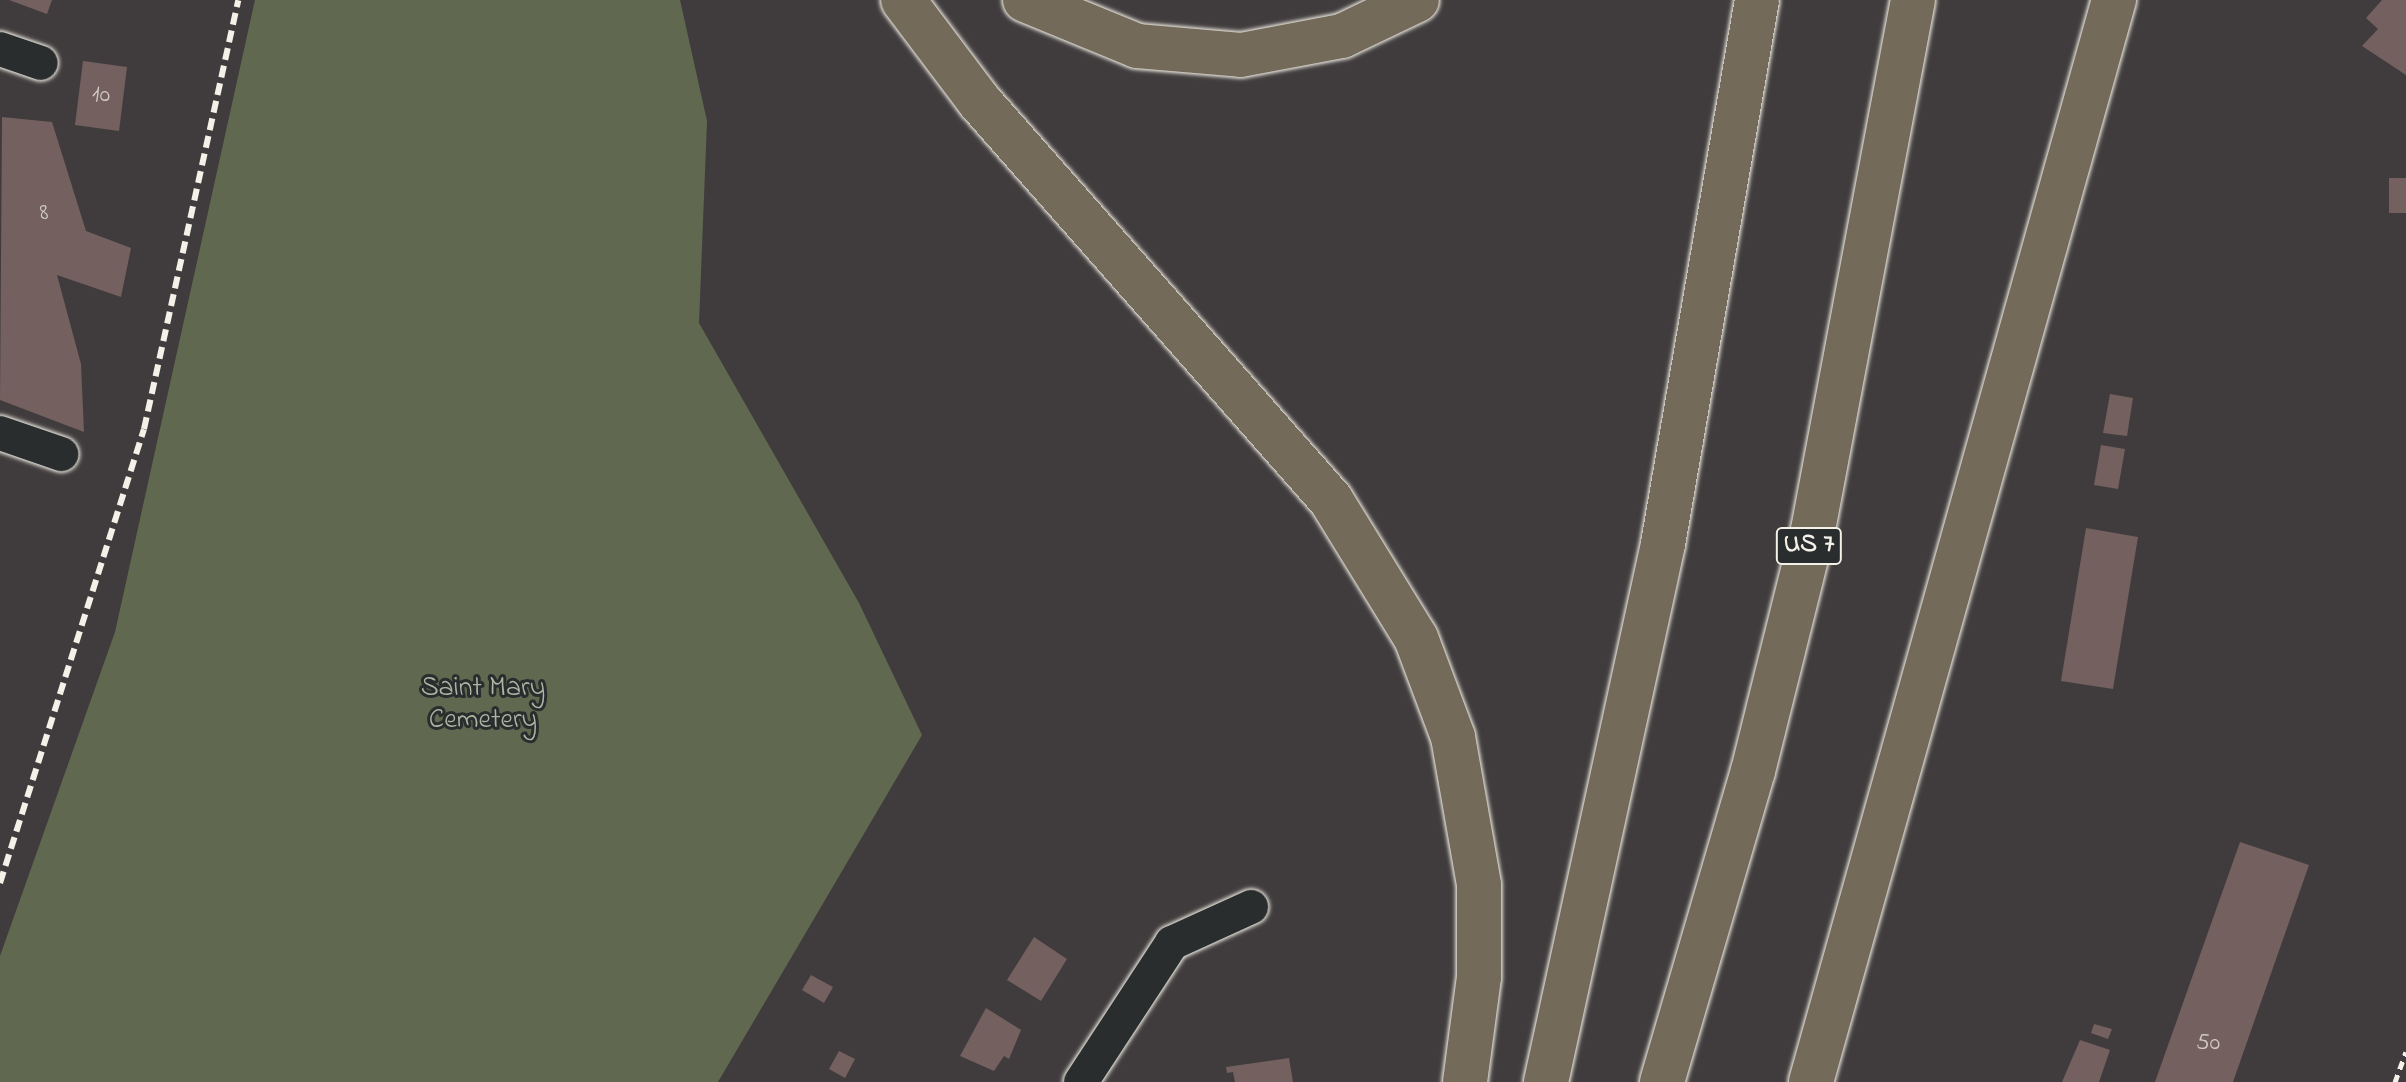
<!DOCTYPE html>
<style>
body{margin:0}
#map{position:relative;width:2406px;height:1082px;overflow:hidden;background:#403c3d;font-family:"Indie Flower",sans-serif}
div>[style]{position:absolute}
.green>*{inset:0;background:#606950}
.building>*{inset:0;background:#73605f}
.path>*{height:5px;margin-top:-2.5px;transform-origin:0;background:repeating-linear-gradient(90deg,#f4f1e8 0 8px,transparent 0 14px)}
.roads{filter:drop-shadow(0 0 2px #f4f1e8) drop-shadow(0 0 2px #f4f1e8)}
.street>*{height:34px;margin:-17px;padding:0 17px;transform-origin:17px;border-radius:17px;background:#2a2d2e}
.highway>*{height:44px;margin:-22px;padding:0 22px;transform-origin:22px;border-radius:22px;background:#746a5a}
.rail>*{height:6px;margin-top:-3px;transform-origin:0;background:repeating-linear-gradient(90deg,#f4f1e8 0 12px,transparent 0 18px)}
span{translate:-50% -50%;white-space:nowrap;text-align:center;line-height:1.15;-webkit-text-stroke:6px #2a2d2e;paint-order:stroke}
.number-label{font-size:24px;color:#d4cdc6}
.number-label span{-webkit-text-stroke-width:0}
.shield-label span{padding:2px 6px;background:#2a2d2e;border:2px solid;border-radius:6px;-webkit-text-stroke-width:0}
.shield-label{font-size:26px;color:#f4f1e8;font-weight:700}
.park-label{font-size:28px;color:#b1b4a4}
</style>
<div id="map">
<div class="green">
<i style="clip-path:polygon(255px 0,680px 0,707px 121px,699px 323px,859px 603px,922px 735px,718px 1082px,0 1082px,0 956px,115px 632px)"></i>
</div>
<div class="building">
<i style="clip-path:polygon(9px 0,52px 0,47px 14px)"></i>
<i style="clip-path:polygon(2382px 0,2406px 0,2406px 75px,2362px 46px,2378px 29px,2366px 18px)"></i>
<i style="clip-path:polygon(83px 61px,127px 67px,119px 131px,75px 125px)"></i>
<i style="clip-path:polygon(2px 117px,52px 122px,86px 231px,131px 248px,121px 297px,57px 275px,81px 364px,84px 432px,0 400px)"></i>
<i style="clip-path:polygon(2389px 178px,2406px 178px,2406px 213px,2389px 213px)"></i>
<i style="clip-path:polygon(2110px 394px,2133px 398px,2127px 436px,2103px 433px)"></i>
<i style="clip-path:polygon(2101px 445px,2125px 449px,2118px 489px,2094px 485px)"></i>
<i style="clip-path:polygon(2086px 528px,2138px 537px,2113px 689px,2061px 681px)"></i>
<i style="clip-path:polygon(2240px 842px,2309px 865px,2233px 1082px,2155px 1082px)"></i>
<i style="clip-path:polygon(1034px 937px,1067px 959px,1041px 1001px,1007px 980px)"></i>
<i style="clip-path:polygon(811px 975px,833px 987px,824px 1003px,802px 990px)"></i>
<i style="clip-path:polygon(986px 1008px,1021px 1030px,1009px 1059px,1004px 1056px,994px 1071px,960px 1056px)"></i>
<i style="clip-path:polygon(2094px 1024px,2112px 1029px,2108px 1039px,2091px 1033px)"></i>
<i style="clip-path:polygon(2080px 1040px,2110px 1050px,2099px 1082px,2062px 1082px)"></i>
<i style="clip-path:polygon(839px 1051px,855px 1059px,845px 1078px,829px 1069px)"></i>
<i style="clip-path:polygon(1289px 1058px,1293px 1082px,1235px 1082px,1233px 1072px,1227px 1073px,1226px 1067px)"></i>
</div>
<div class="path">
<i style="left:2395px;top:1082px;width:32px;rotate:-70deg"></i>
</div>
<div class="roads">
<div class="street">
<i style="left:0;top:49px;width:43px;rotate:18.9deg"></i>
<i style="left:0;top:433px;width:65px;rotate:19deg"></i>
<i style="left:1081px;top:1082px;width:166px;rotate:-56.8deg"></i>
<i style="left:1172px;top:943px;width:87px;rotate:-24.5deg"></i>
</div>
<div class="highway">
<i style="left:903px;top:0;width:126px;rotate:53deg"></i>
<i style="left:979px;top:101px;width:532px;rotate:48.58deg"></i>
<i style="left:1331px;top:500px;width:162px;rotate:58.4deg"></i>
<i style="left:1416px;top:638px;width:106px;rotate:69.5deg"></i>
<i style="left:1453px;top:737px;width:150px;rotate:80deg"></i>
<i style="left:1479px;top:885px;width:92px;rotate:90deg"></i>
<i style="left:1479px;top:977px;width:106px;rotate:97.6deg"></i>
<i style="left:1025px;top:0;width:121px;rotate:22.3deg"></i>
<i style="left:1137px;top:46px;width:104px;rotate:4.9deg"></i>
<i style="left:1241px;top:55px;width:103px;rotate:-10.7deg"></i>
<i style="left:1342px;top:36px;width:83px;rotate:-25.6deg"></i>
<i style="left:1546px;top:1082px;width:551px;rotate:-77.73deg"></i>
<i style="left:1663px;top:544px;width:552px;rotate:-80.2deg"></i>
<i style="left:1662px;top:1082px;width:324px;rotate:-73.7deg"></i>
<i style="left:1753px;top:771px;width:248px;rotate:-76deg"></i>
<i style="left:1813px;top:530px;width:539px;rotate:-79.32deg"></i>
<i style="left:1811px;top:1082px;width:1124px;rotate:-74.36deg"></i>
</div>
</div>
<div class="rail">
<i style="left:0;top:883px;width:476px;rotate:-72.4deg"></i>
<i style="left:144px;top:429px;width:439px;rotate:-77.6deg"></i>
</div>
<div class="number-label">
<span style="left:101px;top:96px">10</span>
<span style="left:44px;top:214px">8</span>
<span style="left:2208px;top:1044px">50</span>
</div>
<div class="shield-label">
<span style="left:1809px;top:546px">US 7</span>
</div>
<div class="park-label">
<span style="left:483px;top:705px">Saint Mary<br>Cemetery</span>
</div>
</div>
